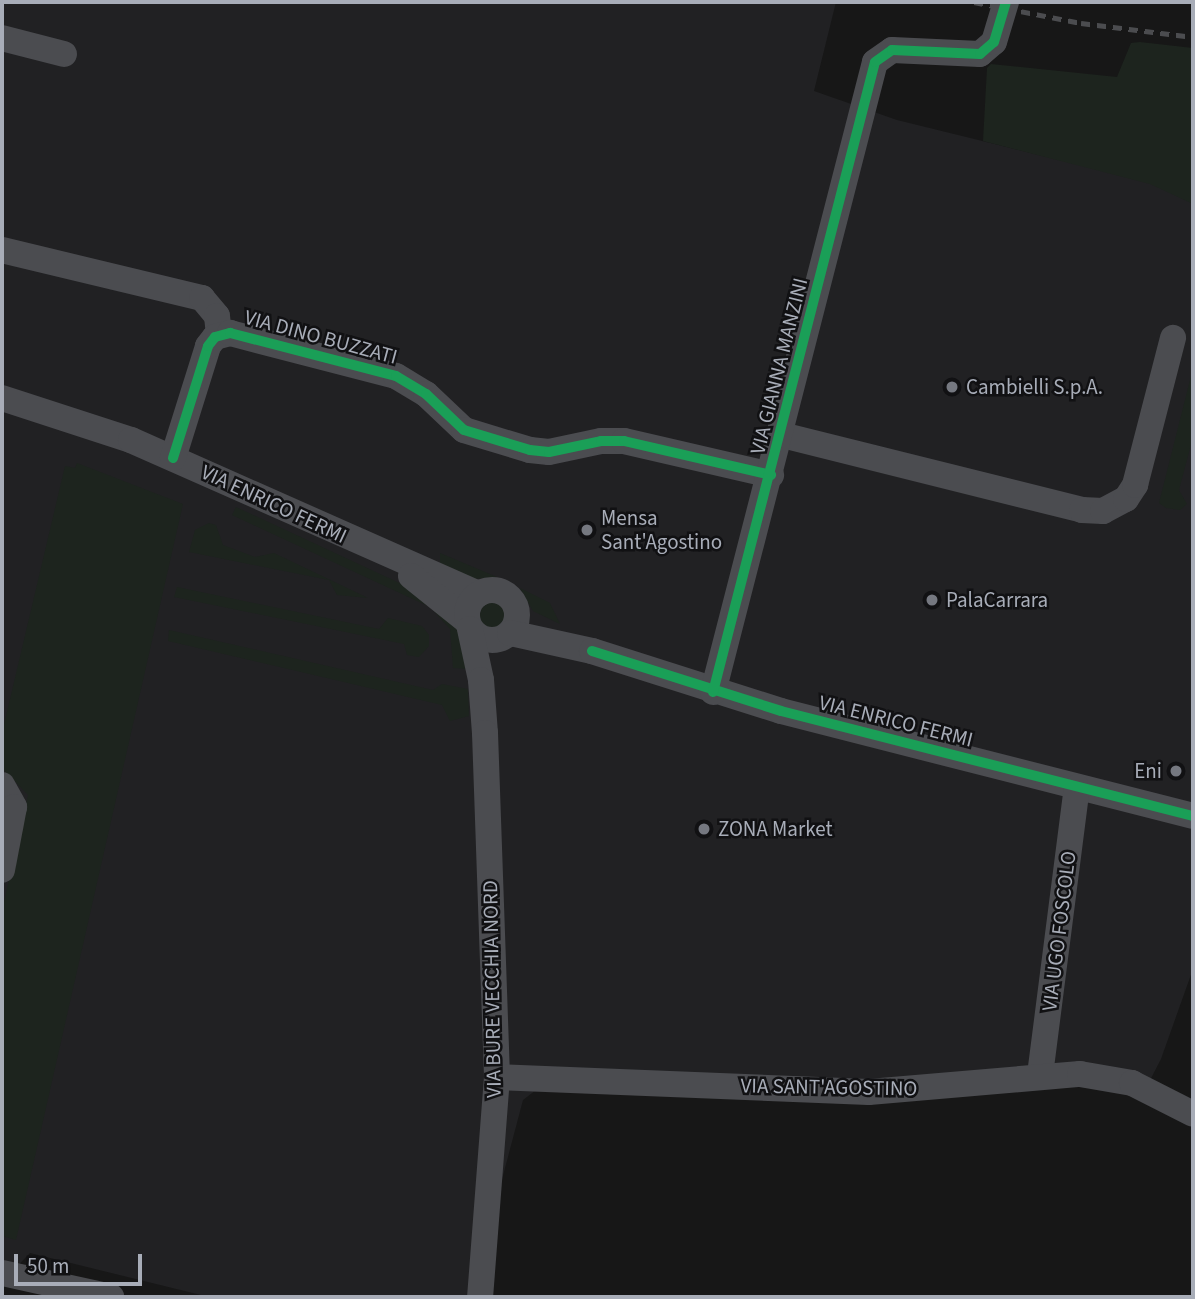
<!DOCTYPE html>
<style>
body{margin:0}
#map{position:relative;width:1195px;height:1299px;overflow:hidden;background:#171717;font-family:"Source Sans 3",sans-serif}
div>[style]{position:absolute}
.built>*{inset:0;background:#212123}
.green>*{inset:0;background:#1d241e}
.round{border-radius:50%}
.minor>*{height:26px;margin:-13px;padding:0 13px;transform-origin:13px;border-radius:13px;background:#4b4c50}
.minor>.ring{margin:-13px;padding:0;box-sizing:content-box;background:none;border:26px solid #4b4c50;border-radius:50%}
.rail>*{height:5px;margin-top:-2.5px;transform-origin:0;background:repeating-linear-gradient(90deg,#4b4c4f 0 9px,transparent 0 16px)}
.cycleway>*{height:10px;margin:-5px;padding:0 5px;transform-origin:5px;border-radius:5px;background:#1a9f57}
.dots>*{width:19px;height:19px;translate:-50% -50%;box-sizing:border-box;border:4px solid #111113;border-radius:50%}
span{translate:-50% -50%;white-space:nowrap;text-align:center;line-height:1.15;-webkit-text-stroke:5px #111113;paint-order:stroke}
.street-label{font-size:21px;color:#a8adb8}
.poi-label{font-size:21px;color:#a8adb8}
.left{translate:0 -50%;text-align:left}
.right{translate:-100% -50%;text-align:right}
.frame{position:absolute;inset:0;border:4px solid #a8adb8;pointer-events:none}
.scale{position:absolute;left:14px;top:1254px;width:128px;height:32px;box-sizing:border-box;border:4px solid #a8adb8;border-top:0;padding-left:9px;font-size:21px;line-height:24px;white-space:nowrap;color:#a8adb8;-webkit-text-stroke:5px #111113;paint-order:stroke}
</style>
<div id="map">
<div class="built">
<i style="clip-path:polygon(2px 2px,836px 2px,814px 91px,897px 120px,1193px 193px,1193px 969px,1161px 1059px,1143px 1094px,1102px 1083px,540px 1087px,523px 1100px,471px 1297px,209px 1297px,30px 1253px,2px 1282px)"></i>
</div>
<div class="green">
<i style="clip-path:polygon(1140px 42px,1193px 48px,1193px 204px,1150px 184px,983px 141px,987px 68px,991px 64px,1117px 77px,1131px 43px)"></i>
<i style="clip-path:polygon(1193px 368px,1193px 437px,1179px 490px,1187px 504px,1180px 510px,1166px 508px,1159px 503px)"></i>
<i style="clip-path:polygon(77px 463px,183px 504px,16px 1240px,2px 1236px,2px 911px,28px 795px,2px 768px,2px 733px,65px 466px,75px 468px)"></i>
<i style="clip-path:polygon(236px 507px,423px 594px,460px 626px,468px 669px,453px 668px,450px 629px,430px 607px,232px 515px)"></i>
<i style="clip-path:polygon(209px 523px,216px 525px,223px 545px,255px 557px,274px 553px,368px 598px,337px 595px,329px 580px,189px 552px,195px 530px)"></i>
<i style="clip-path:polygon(440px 553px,497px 577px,471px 579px,440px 566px)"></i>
<i style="clip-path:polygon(177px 587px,379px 629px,388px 618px,422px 626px,429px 635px,429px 646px,419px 657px,407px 655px,404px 644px,174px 597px)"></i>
<i style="clip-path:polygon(520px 588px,550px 603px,560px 624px,533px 611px)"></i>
<i class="round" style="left:480px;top:602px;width:26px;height:26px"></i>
<i style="clip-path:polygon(169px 630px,433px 690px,442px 684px,468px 689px,469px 716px,450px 721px,442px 705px,168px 641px)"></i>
</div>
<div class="minor">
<i style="left:2px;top:38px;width:64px;rotate:14.5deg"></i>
<i style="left:2px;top:250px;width:206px;rotate:13.5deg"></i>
<i style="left:202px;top:298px;width:23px;rotate:50deg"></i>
<i style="left:217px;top:316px;width:18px;rotate:84deg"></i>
<i style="left:2px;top:398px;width:136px;rotate:18deg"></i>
<i style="left:131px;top:440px;width:380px;rotate:23.9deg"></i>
<i style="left:782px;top:435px;width:309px;rotate:14deg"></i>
<i style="left:1082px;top:510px;width:21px;rotate:3deg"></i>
<i style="left:1103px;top:511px;width:26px;rotate:-28deg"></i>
<i style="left:1126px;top:499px;width:17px;rotate:-57deg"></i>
<i style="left:1135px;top:485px;width:152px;rotate:-75.5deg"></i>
<i style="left:173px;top:458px;width:117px;rotate:-72.6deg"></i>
<i style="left:208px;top:346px;width:11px;rotate:-52deg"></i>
<i style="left:215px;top:337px;width:16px;rotate:-15deg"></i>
<i style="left:230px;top:333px;width:171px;rotate:14.5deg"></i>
<i style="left:396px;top:376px;width:35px;rotate:31deg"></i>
<i style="left:426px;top:394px;width:52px;rotate:43.5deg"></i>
<i style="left:464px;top:430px;width:69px;rotate:16.9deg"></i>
<i style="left:530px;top:450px;width:19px;rotate:6deg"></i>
<i style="left:549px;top:452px;width:53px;rotate:-11.9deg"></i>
<i style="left:601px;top:441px;width:23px"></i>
<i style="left:624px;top:441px;width:151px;rotate:13deg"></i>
<i style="left:411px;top:576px;width:72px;rotate:38.8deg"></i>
<i class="ring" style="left:467px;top:590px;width:24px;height:24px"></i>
<i style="left:470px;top:629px;width:52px;rotate:77.8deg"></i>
<i style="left:481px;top:680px;width:53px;rotate:85.7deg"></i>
<i style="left:485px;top:733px;width:344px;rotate:88deg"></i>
<i style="left:497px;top:1077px;width:221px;rotate:94.4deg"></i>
<i style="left:510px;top:633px;width:84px;rotate:12.4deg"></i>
<i style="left:592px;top:651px;width:198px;rotate:17.6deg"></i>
<i style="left:781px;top:711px;width:425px;rotate:14.3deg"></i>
<i style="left:713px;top:692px;width:650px;rotate:-75.58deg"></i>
<i style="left:875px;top:62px;width:21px;rotate:-35deg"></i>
<i style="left:892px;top:50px;width:88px;rotate:2.6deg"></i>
<i style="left:980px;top:54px;width:18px;rotate:-41deg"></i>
<i style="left:994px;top:42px;width:42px;rotate:-73.3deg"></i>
<i style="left:2px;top:785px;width:25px;rotate:61deg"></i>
<i style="left:14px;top:807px;width:64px;rotate:100.8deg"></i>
<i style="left:1040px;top:1075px;width:290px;rotate:-82.7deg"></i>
<i style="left:497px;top:1077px;width:372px;rotate:2.3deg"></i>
<i style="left:869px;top:1092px;width:212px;rotate:-4.9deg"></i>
<i style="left:1080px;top:1074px;width:53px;rotate:9.8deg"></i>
<i style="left:1132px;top:1083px;width:68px;rotate:26.9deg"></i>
<i style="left:2px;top:1273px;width:112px;rotate:12.4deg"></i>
</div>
<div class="rail">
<i style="left:974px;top:2px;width:109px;rotate:11.1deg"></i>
<i style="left:1081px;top:23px;width:113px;rotate:7.1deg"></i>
</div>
<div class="cycleway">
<i style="left:173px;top:458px;width:117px;rotate:-72.6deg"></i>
<i style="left:208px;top:346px;width:11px;rotate:-52deg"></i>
<i style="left:215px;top:337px;width:16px;rotate:-15deg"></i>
<i style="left:230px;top:333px;width:171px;rotate:14.5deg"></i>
<i style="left:396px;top:376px;width:35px;rotate:31deg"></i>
<i style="left:426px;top:394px;width:52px;rotate:43.5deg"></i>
<i style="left:464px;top:430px;width:69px;rotate:16.9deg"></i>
<i style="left:530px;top:450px;width:19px;rotate:6deg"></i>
<i style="left:549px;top:452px;width:53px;rotate:-11.9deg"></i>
<i style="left:601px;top:441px;width:23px"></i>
<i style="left:624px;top:441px;width:151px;rotate:13deg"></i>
<i style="left:592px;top:651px;width:198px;rotate:17.6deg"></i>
<i style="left:781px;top:711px;width:425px;rotate:14.3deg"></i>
<i style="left:713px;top:692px;width:650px;rotate:-75.58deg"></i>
<i style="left:875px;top:62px;width:21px;rotate:-35deg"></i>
<i style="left:892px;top:50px;width:88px;rotate:2.6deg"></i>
<i style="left:980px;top:54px;width:18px;rotate:-41deg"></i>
<i style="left:994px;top:42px;width:42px;rotate:-73.3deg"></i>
</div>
<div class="dots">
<i style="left:952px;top:387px;background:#757880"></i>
<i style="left:587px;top:530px;background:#757880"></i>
<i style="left:932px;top:600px;background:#757880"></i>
<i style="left:1176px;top:771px;background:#757880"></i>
<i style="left:704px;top:829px;background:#757880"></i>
</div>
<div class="street-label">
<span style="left:321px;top:337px;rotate:15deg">VIA DINO BUZZATI</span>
<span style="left:779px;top:366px;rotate:-76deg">VIA GIANNA MANZINI</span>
<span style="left:274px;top:504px;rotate:25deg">VIA ENRICO FERMI</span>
<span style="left:896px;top:721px;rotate:14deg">VIA ENRICO FERMI</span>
<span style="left:1059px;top:931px;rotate:-83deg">VIA UGO FOSCOLO</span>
<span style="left:492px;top:989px;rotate:-91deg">VIA BURE VECCHIA NORD</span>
<span style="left:829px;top:1087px;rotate:1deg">VIA SANT'AGOSTINO</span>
</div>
<div class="poi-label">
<span class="left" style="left:966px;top:387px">Cambielli S.p.A.</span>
<span class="left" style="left:601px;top:530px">Mensa<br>Sant'Agostino</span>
<span class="left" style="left:946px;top:600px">PalaCarrara</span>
<span class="right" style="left:1162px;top:771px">Eni</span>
<span class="left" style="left:718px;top:829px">ZONA Market</span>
</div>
<div class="frame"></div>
<div class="scale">50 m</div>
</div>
